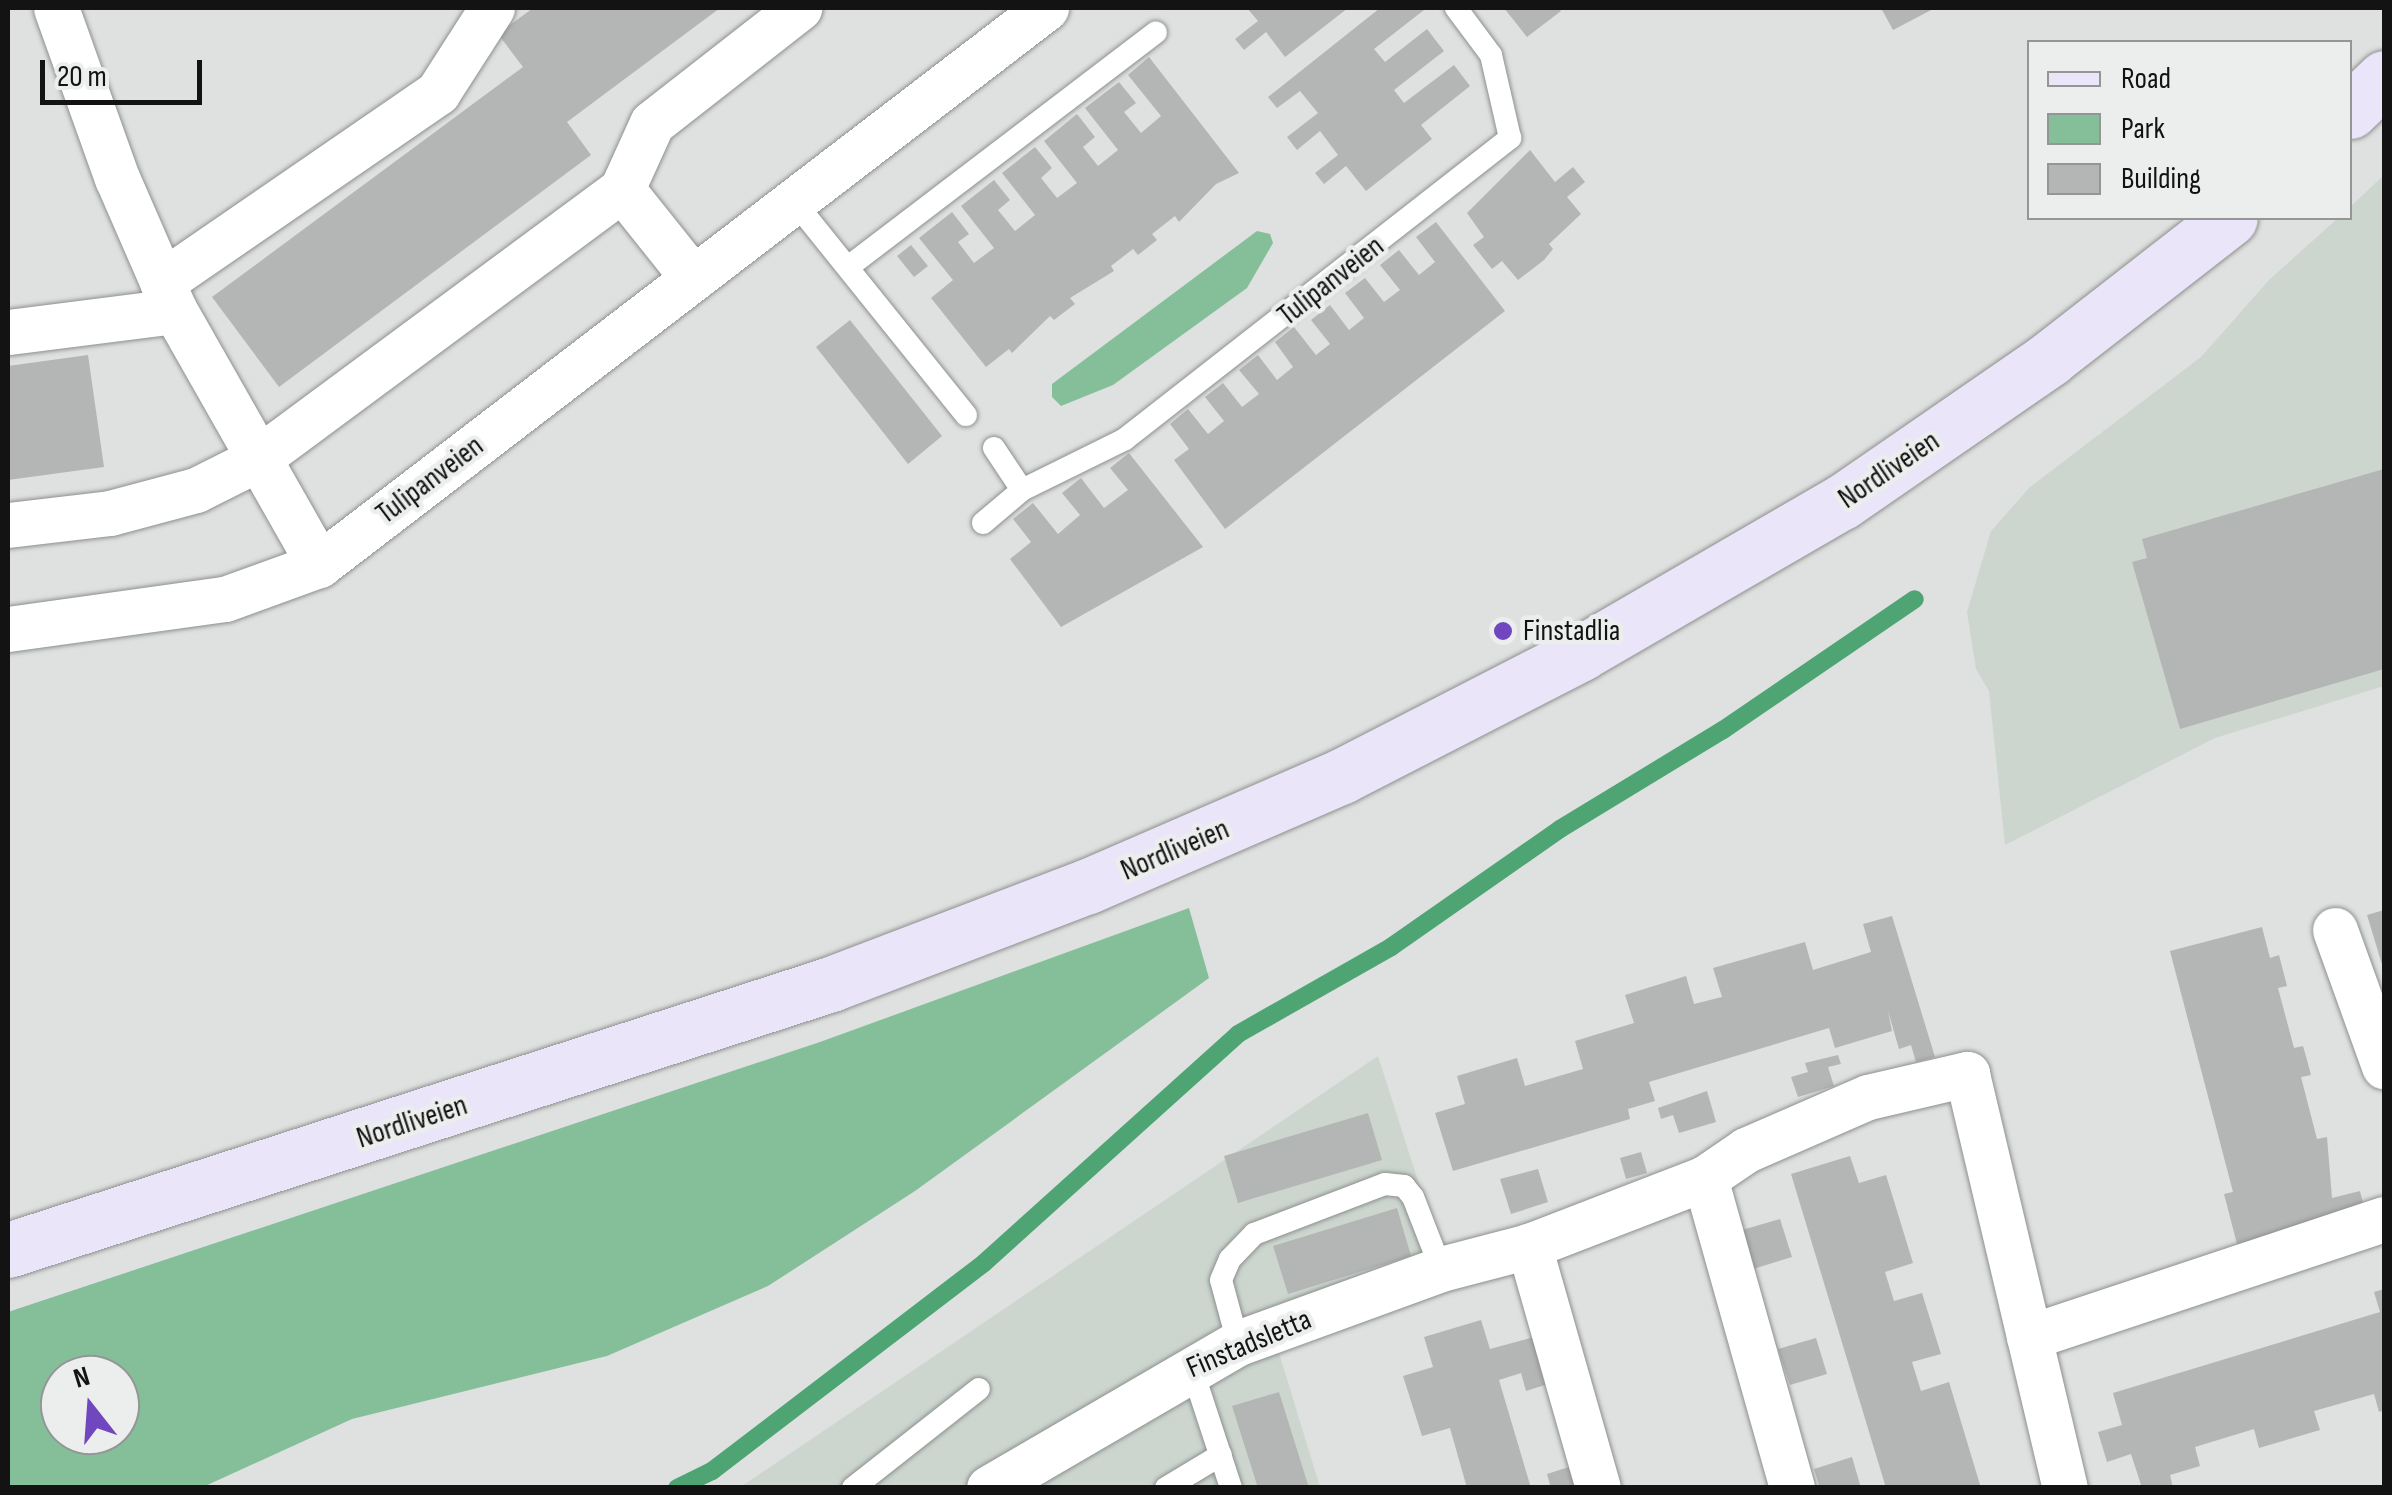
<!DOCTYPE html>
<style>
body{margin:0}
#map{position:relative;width:2392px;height:1495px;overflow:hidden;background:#dee1df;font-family:"Sofia Sans Condensed",sans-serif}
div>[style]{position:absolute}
.built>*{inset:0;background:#ccd6cf}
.green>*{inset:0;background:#85bf9a}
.stream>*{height:18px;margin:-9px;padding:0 9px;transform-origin:9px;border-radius:9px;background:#4ea573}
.building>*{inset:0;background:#b3b6b4}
.roads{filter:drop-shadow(0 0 2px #8d908e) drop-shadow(0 0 2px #8d908e)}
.service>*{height:22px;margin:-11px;padding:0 11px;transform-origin:11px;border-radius:11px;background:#fff}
.minor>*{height:45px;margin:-22.5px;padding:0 22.5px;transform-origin:22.5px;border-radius:22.5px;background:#fff}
.secondary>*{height:55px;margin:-27.5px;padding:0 27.5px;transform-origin:27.5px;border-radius:27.5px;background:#eae5f9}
.dots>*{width:28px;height:28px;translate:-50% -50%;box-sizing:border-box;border:5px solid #ebeeec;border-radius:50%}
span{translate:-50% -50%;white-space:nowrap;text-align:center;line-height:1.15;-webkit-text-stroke:9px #ebeeec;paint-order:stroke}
.street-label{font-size:30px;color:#121312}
.poi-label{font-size:30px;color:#121312}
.left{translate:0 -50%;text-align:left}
.frame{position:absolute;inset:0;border:10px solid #121312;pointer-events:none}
.legend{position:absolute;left:2027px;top:40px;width:325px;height:180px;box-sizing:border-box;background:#ebeeec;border:2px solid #949695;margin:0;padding:12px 18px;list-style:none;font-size:30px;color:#121312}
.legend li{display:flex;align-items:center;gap:20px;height:50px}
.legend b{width:50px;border:2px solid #949695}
.north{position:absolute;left:40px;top:1355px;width:100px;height:100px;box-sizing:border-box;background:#ebeeec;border:2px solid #949695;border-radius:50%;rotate:343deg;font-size:28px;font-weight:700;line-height:40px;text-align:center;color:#121312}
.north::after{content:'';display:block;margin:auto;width:35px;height:45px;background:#7147bf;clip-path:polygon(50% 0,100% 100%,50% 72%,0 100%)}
.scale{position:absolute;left:40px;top:60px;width:162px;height:45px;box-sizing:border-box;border:5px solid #121312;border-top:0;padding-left:12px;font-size:30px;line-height:35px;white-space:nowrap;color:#121312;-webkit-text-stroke:8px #ebeeec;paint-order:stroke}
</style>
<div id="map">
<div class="built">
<i style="clip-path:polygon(2384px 175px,2384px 686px,2215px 738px,2005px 845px,1989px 691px,1976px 669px,1967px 612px,1991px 531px,2030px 487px,2201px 357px,2269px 280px,2338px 218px,2350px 218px,2350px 207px)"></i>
<i style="clip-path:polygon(1378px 1056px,1453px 1290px,1279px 1353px,1320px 1487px,739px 1488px)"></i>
</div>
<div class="green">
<i style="clip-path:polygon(1257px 231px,1270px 234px,1273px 243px,1247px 288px,1113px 385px,1061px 406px,1052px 397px,1052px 384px)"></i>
<i style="clip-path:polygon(evenodd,1189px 908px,1209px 978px,915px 1191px,768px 1286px,607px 1356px,352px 1419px,203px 1487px,8px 1487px,8px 1312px,820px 1042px,1189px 908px,60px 1375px,120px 1375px,120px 1435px,60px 1435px,60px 1375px)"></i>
</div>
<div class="stream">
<i style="left:677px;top:1488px;width:39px;rotate:-26deg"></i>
<i style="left:712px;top:1471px;width:342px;rotate:-37.4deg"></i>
<i style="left:984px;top:1263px;width:342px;rotate:-42deg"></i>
<i style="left:1238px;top:1034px;width:176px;rotate:-29.6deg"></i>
<i style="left:1391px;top:947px;width:206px;rotate:-34.9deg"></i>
<i style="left:1560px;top:829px;width:191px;rotate:-31.3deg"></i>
<i style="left:1723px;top:730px;width:232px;rotate:-34.3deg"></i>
</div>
<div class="building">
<i style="clip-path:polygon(533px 8px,720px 8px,567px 122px,591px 155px,279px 387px,212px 297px,523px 67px,498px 34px)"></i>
<i style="clip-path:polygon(1247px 8px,1348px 8px,1285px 57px,1266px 32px,1244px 50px,1235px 39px,1258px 21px)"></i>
<i style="clip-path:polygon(1380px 8px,1424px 10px,1374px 49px,1385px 62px,1427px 29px,1444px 51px,1394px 90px,1404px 103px,1454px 65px,1470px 86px,1421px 125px,1432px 139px,1366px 191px,1346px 166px,1324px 184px,1315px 173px,1338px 155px,1320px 131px,1297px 150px,1287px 137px,1318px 113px,1300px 91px,1277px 108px,1268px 97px)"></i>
<i style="clip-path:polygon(1504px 8px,1558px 8px,1561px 11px,1527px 37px)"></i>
<i style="clip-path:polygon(1881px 8px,1935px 8px,1893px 30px)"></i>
<i style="clip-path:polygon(1149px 57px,1239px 173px,1216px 184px,1179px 222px,1175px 216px,1152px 234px,1157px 240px,1138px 255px,1133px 249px,1111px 266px,1114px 271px,1070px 298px,1075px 304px,1054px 320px,1050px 316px,1012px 353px,1009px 349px,986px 367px,931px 298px,953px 280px,919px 238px,952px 212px,969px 234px,958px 242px,974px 263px,994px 248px,961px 206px,994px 180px,1010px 200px,998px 210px,1015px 231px,1035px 215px,1002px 173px,1035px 147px,1052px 168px,1041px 178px,1057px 198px,1077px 183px,1044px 141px,1077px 114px,1095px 137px,1083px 147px,1098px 166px,1118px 150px,1085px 108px,1119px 82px,1136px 103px,1124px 112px,1141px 133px,1161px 116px,1128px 75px)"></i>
<i style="clip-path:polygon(1530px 150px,1555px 182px,1573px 167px,1585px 182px,1567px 197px,1581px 214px,1549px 244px,1553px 249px,1544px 260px,1518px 280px,1502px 261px,1492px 269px,1473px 245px,1484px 237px,1467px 213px)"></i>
<i style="clip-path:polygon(1436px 222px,1505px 311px,1225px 529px,1174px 460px,1189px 449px,1170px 424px,1188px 409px,1208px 434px,1224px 421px,1205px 397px,1223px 383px,1242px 407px,1259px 394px,1239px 370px,1258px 355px,1277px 380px,1293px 367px,1275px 342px,1294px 327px,1316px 355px,1330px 344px,1311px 320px,1330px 305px,1349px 330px,1364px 318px,1345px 293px,1365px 278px,1384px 302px,1400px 290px,1380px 265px,1399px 250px,1419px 275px,1435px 262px,1416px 237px)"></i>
<i style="clip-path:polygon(911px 245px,928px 266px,914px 277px,897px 256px)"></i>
<i style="clip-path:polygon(850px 320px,942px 436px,908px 464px,816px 347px)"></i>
<i style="clip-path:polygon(88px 355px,104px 467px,8px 480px,8px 366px)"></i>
<i style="clip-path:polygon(1129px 453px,1203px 547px,1061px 627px,1010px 559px,1031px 542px,1013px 519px,1033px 503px,1058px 534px,1080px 515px,1062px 493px,1081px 478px,1104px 508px,1128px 490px,1110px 468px)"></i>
<i style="clip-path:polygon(2384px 469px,2384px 669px,2180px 729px,2132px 562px,2147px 558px,2142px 539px)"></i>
<i style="clip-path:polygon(2384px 910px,2384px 971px,2367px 915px)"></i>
<i style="clip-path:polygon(1892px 916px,1935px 1057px,1916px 1062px,1911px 1045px,1899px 1049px,1888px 1011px,1892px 1031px,1835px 1048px,1829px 1028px,1649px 1082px,1655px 1101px,1628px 1109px,1630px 1119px,1453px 1171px,1435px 1113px,1465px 1104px,1457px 1076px,1517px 1058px,1525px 1086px,1583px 1069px,1575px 1041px,1634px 1023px,1625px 995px,1686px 976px,1694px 1004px,1722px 997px,1713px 968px,1805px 942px,1813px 970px,1871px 952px,1863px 924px)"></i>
<i style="clip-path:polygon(2262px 927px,2270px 958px,2279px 955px,2287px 986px,2278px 988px,2294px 1048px,2303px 1046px,2307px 1060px,2311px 1075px,2301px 1077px,2317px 1139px,2327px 1137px,2332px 1198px,2360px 1191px,2365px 1211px,2237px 1244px,2224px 1194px,2233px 1192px,2170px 951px)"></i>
<i style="clip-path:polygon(1838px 1055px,1841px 1064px,1828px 1067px,1834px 1086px,1798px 1097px,1791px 1077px,1808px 1072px,1805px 1063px)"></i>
<i style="clip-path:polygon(1707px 1091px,1716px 1122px,1679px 1133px,1673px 1115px,1661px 1119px,1658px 1108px)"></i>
<i style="clip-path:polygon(1368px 1113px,1382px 1160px,1238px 1203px,1224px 1156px)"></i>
<i style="clip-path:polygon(1641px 1152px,1647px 1173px,1626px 1179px,1620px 1158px)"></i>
<i style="clip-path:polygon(1850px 1156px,1859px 1183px,1886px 1175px,1913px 1263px,1885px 1272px,1894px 1301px,1922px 1293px,1941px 1354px,1912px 1362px,1921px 1391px,1949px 1382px,1981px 1488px,1886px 1488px,1791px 1174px)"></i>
<i style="clip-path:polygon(1538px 1169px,1548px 1202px,1511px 1214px,1500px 1179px)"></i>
<i style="clip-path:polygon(1397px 1208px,1411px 1256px,1288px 1294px,1273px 1246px)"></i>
<i style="clip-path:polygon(1780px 1219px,1792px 1257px,1753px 1269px,1742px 1230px)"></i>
<i style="clip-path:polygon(2384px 1289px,2384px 1410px,2379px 1412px,2374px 1394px,2314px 1411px,2320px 1430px,2259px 1448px,2254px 1429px,2195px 1447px,2200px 1466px,2170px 1475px,2173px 1488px,2142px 1488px,2131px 1454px,2107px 1462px,2098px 1432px,2122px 1425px,2113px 1393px,2380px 1312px,2374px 1292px)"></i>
<i style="clip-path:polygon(1481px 1320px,1490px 1349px,1534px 1337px,1548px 1384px,1526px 1391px,1521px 1373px,1499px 1380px,1531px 1488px,1467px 1488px,1450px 1428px,1422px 1436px,1403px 1376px,1433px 1367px,1424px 1337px)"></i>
<i style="clip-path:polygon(1816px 1338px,1827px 1374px,1790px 1385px,1778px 1349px)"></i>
<i style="clip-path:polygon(1279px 1392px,1309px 1488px,1258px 1488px,1232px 1406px)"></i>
<i style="clip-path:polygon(1852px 1457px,1861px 1488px,1820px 1488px,1814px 1469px)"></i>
<i style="clip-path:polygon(1569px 1467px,1575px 1488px,1551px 1488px,1547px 1474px)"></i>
</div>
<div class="roads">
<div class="service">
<i style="left:793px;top:200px;width:276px;rotate:51.2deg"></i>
<i style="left:848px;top:267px;width:387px;rotate:-37.3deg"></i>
<i style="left:994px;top:448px;width:50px;rotate:56.3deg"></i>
<i style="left:983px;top:523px;width:51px;rotate:-40.2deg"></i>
<i style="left:1022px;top:490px;width:115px;rotate:-26.3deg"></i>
<i style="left:1125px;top:439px;width:489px;rotate:-38deg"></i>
<i style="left:1510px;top:138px;width:85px;rotate:-102.9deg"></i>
<i style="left:1491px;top:55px;width:59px;rotate:-126.7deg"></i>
<i style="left:1238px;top:1343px;width:65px;rotate:-105.1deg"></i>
<i style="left:1221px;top:1280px;width:23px;rotate:-67deg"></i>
<i style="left:1230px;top:1259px;width:35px;rotate:-46deg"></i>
<i style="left:1254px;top:1234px;width:140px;rotate:-20.9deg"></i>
<i style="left:1385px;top:1184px;width:19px;rotate:6deg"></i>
<i style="left:1404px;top:1186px;width:14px;rotate:51deg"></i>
<i style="left:1413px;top:1197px;width:77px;rotate:68.7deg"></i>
<i style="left:1191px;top:1366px;width:128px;rotate:71.8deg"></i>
<i style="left:853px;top:1488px;width:160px;rotate:-38.2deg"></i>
<i style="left:1166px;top:1488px;width:64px;rotate:-31deg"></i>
</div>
<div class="minor">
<i style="left:56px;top:8px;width:181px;rotate:70.3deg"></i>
<i style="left:117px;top:178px;width:143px;rotate:66.5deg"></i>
<i style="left:622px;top:189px;width:114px;rotate:51.4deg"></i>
<i style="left:162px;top:282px;width:335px;rotate:-34.5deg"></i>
<i style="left:438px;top:92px;width:100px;rotate:-57.3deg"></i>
<i style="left:8px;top:332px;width:168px;rotate:-7.2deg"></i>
<i style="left:175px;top:311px;width:292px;rotate:60.4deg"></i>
<i style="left:8px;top:525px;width:103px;rotate:-6.7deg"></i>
<i style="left:110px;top:513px;width:89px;rotate:-15deg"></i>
<i style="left:196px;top:490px;width:67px;rotate:-26.6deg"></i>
<i style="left:256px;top:460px;width:455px;rotate:-36.5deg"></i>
<i style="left:622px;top:189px;width:72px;rotate:-65.6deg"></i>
<i style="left:652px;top:123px;width:187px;rotate:-38deg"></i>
<i style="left:8px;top:629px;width:219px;rotate:-7.9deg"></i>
<i style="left:225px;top:599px;width:100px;rotate:-19.9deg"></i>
<i style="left:319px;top:565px;width:916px;rotate:-37.46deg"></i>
<i style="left:2335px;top:930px;width:145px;rotate:70.2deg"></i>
<i style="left:1705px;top:1178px;width:322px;rotate:74.3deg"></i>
<i style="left:2029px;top:1337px;width:374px;rotate:-18.4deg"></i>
<i style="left:989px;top:1488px;width:288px;rotate:-30.2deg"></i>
<i style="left:1238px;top:1343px;width:216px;rotate:-20deg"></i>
<i style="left:1441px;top:1269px;width:91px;rotate:-14.6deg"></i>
<i style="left:1598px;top:1488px;width:252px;rotate:-105.9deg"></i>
<i style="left:1529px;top:1246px;width:189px;rotate:-21.1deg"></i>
<i style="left:1705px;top:1178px;width:50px;rotate:-34.3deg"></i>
<i style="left:1746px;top:1150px;width:133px;rotate:-23.5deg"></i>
<i style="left:1868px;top:1097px;width:102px;rotate:-13.1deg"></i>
<i style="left:1967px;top:1074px;width:425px;rotate:76.7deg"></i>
</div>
<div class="secondary">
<i style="left:2350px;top:111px;width:47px;rotate:-44.1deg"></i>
<i style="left:8px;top:1250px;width:865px;rotate:-17.91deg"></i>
<i style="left:831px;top:984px;width:275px;rotate:-20.9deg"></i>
<i style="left:1088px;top:886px;width:277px;rotate:-23.4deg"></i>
<i style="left:1342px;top:776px;width:269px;rotate:-27.2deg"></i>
<i style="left:1581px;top:653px;width:302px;rotate:-30.1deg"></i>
<i style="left:1842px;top:502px;width:252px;rotate:-34.6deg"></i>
<i style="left:2049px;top:359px;width:229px;rotate:-37.9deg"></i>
</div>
</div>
<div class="dots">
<i style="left:1503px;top:631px;background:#7147bf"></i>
</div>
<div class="street-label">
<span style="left:1331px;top:281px;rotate:-38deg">Tulipanveien</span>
<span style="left:1889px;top:470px;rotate:-34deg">Nordliveien</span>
<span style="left:430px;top:480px;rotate:-37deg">Tulipanveien</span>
<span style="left:1175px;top:850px;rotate:-23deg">Nordliveien</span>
<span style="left:412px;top:1122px;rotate:-18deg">Nordliveien</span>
<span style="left:1249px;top:1344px;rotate:-23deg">Finstadsletta</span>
</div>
<div class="poi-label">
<span class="left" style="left:1523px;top:631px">Finstadlia</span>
</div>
<div class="frame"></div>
<ul class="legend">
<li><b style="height:12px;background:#eae5f9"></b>Road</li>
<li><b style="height:28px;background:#85bf9a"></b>Park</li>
<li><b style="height:28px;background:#b3b6b4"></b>Building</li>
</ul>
<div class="north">N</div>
<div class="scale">20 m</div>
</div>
